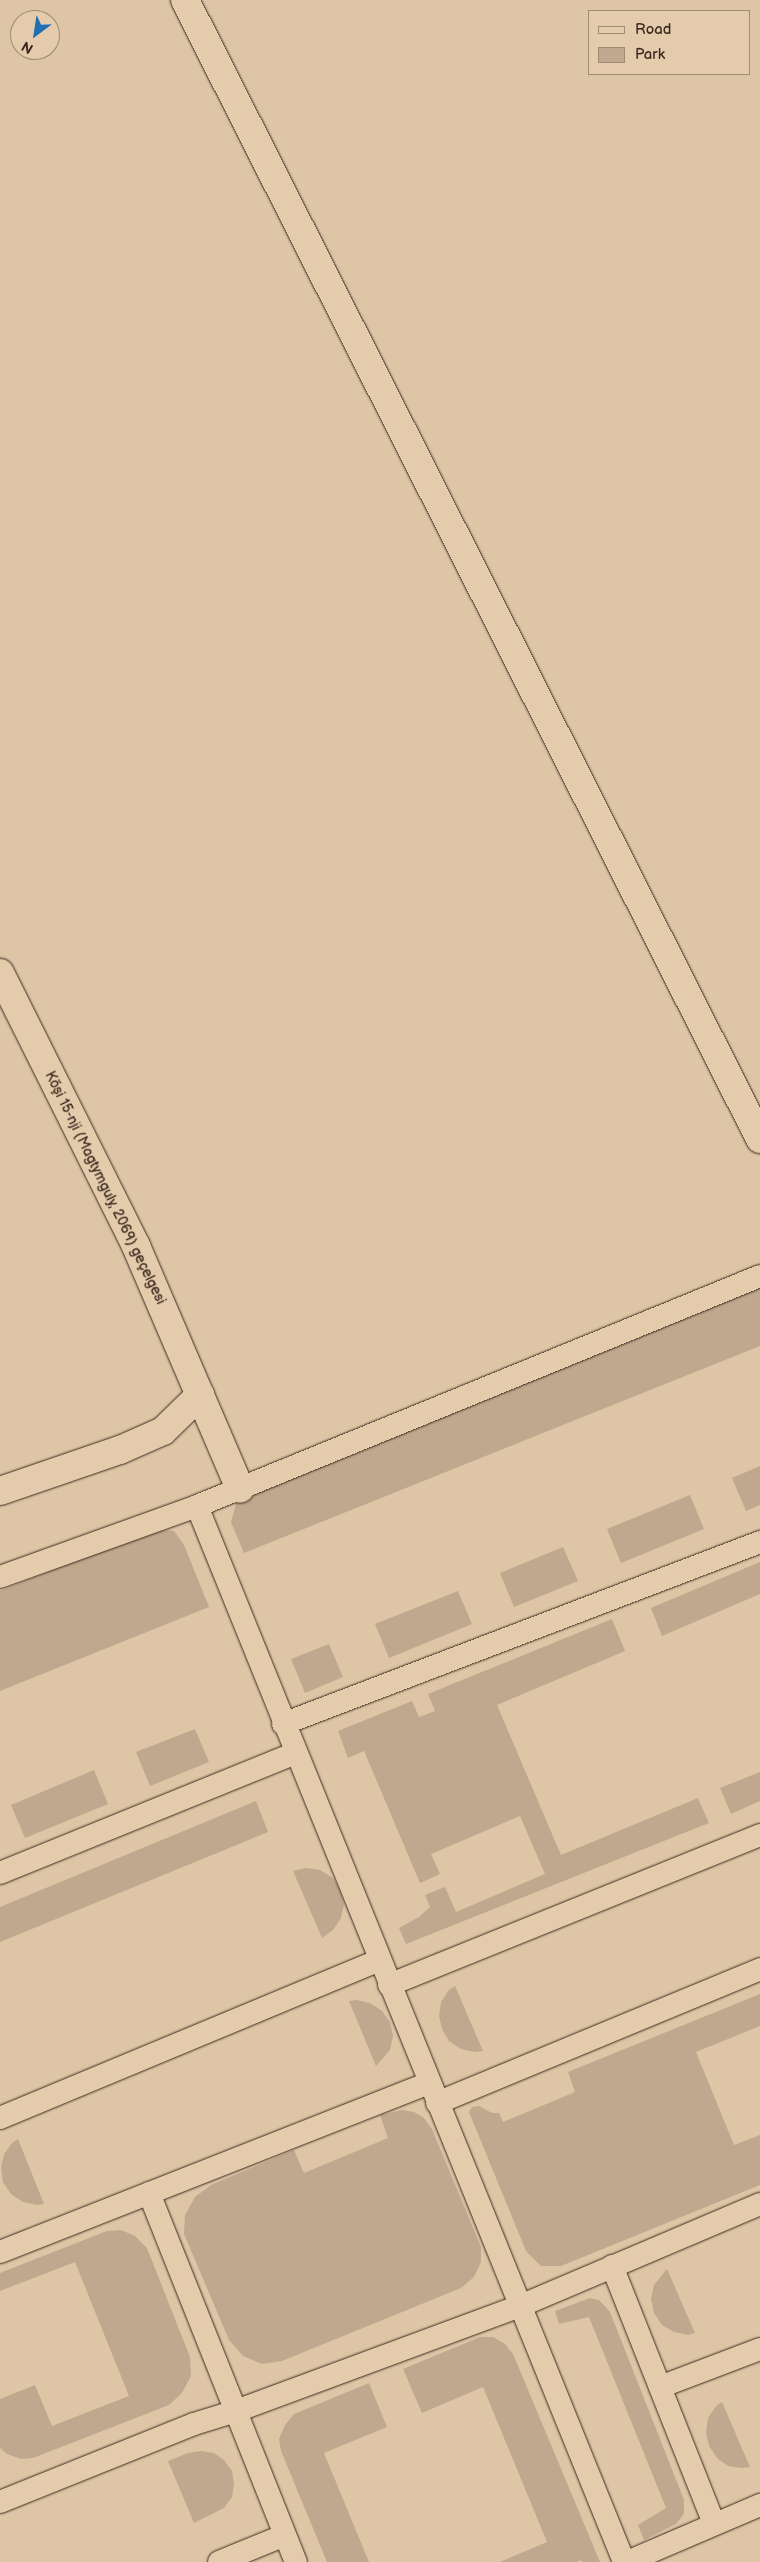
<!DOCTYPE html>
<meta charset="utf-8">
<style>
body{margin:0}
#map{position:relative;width:760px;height:2562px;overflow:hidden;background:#ddc5a6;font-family:"Balsamiq Sans",sans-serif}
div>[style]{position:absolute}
.green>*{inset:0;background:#bfa88d}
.roads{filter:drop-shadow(0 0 1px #3b2a1e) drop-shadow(0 0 1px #3b2a1e)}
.service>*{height:22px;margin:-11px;padding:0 11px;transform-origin:11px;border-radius:11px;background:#e4cbac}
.minor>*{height:28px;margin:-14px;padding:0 14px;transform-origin:14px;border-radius:14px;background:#e4cbac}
span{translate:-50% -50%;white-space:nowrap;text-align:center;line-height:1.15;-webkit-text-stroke:4px #e4cbac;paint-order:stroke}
.street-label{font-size:14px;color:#3b2a1e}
.legend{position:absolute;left:588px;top:10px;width:162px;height:65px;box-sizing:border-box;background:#e4cbac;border:1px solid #a08b73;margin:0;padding:6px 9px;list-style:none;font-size:15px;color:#3b2a1e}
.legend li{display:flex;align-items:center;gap:10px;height:25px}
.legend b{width:25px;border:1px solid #a08b73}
.north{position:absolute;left:10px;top:10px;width:50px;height:50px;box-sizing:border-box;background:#e4cbac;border:1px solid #a08b73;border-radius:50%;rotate:211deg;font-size:14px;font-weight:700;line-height:20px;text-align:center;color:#3b2a1e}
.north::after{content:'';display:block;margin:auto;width:18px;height:22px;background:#1f6fb2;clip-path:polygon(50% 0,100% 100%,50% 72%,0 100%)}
</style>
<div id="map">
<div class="green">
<i style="clip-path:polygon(760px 1288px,760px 1346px,244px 1553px,231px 1522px,236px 1504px,248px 1493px)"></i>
<i style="clip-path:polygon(760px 1466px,760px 1505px,746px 1511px,732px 1478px)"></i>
<i style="clip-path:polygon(690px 1495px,704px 1529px,621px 1563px,607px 1529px)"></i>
<i style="clip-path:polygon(154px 1529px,174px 1531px,184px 1545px,209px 1607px,0 1691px,0 1591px)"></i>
<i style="clip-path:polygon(563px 1547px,578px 1581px,514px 1607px,500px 1573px)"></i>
<i style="clip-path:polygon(760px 1562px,760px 1594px,662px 1636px,651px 1608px)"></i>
<i style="clip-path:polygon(458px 1591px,472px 1624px,389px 1658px,375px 1624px)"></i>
<i style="clip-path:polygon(612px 1619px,625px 1651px,497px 1705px,561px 1855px,698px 1798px,709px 1823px,406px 1944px,399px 1928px,419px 1917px,430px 1907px,425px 1895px,445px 1887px,456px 1912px,545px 1874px,520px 1816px,431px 1854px,440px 1874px,420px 1883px,364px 1751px,348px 1758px,338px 1731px,412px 1701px,419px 1717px,435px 1711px,428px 1694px)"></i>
<i style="clip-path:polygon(329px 1644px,343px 1677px,305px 1693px,291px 1659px)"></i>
<i style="clip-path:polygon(195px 1729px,209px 1762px,150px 1786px,136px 1752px)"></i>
<i style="clip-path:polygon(94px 1770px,108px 1804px,25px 1838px,11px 1805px)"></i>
<i style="clip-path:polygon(760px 1772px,760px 1801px,731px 1814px,720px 1788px)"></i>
<i style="clip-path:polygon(256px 1801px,268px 1832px,0 1942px,0 1907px)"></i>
<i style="clip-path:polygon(306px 1868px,320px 1870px,333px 1878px,340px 1890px,344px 1904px,341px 1918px,333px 1930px,322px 1938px,293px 1871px)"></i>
<i style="clip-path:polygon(455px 1986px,483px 2051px,475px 2052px,461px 2049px,449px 2041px,442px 2029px,439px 2016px,441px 2002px,449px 1990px)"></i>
<i style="clip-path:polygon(760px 1994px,760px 2026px,696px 2052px,734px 2145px,760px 2135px,760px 2185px,561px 2266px,541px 2266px,526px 2251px,469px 2112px,472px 2107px,479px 2106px,492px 2113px,499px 2113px,503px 2122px,575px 2092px,568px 2072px)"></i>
<i style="clip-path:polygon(356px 2000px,370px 2003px,382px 2011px,390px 2022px,393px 2036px,390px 2050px,376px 2066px,349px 2001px)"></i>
<i style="clip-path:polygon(402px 2110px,414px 2112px,424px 2118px,432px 2129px,481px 2247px,481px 2262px,474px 2277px,461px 2288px,282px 2361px,262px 2364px,243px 2356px,229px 2340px,184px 2234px,185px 2215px,195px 2197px,211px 2185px,294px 2150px,304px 2173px,388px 2138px,380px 2115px)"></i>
<i style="clip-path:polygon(18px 2139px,44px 2204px,37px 2205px,23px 2202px,11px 2194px,3px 2182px,1px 2168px,4px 2154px,12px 2143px)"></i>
<i style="clip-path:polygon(121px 2230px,135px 2236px,147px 2248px,190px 2357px,191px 2376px,182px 2393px,169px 2405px,33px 2458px,21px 2459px,7px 2454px,0 2448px,0 2399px,35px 2385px,52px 2426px,129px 2396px,75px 2262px,0 2291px,0 2273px,107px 2231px)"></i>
<i style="clip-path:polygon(667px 2269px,695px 2333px,688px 2335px,674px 2332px,662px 2325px,654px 2313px,651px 2299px,654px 2285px)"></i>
<i style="clip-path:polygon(590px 2298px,599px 2300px,610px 2312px,684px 2500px,684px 2514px,676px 2524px,644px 2540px,638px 2525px,666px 2508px,589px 2317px,559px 2324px,555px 2311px)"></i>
<i style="clip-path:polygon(480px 2337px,493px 2337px,505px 2344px,513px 2354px,600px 2562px,582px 2562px,581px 2560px,576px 2562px,500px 2562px,547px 2542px,483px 2387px,422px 2413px,403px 2369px)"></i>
<i style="clip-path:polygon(369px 2383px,387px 2427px,324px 2453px,369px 2562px,327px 2562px,281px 2451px,279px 2439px,285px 2425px,294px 2414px)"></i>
<i style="clip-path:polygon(722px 2402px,750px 2467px,742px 2468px,728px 2466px,717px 2458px,709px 2446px,706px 2432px,708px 2418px,716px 2406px)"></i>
<i style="clip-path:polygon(201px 2451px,214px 2453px,224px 2460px,232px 2471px,234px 2484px,232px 2497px,224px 2508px,194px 2523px,168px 2461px,188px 2453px)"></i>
</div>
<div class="roads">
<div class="service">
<i style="left:197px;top:1506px;width:1139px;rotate:67.98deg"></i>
<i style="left:0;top:1577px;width:209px;rotate:-19.8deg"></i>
<i style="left:197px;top:1506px;width:608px;rotate:-22.22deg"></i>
<i style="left:283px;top:1724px;width:511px;rotate:-20.88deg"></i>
<i style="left:0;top:1873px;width:318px;rotate:-22.1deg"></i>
<i style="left:389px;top:1985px;width:400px;rotate:-22deg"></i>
<i style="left:437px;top:2103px;width:350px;rotate:-22.5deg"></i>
<i style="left:0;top:2118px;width:411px;rotate:-22.6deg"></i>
<i style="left:149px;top:2193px;width:397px;rotate:68.3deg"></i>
<i style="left:0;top:2252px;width:461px;rotate:-21.5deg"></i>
<i style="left:612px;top:2266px;width:277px;rotate:68.4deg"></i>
<i style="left:660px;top:2387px;width:107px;rotate:-20.8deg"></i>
<i style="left:0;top:2502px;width:209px;rotate:-21.9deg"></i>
<i style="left:194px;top:2424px;width:44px;rotate:-17.2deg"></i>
<i style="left:236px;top:2411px;width:303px;rotate:-20.3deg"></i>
<i style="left:520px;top:2306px;width:261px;rotate:-23deg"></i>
<i style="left:219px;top:2562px;width:71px;rotate:-22.2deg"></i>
<i style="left:627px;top:2562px;width:145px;rotate:-23.2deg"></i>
</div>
<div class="minor">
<i style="left:185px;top:0;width:1276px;rotate:63.21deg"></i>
<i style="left:0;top:973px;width:305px;rotate:63.5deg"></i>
<i style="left:136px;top:1246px;width:264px;rotate:66.8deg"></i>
<i style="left:0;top:1491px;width:127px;rotate:-18.9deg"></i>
<i style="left:120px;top:1450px;width:47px;rotate:-23.8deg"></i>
<i style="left:163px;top:1431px;width:52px;rotate:-44.2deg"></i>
</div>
</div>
<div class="street-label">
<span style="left:105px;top:1188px;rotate:64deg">Köşi 15-nji (Magtymguly, 2069) geçelgesi</span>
</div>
<ul class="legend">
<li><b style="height:6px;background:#e4cbac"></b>Road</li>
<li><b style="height:14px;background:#bfa88d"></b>Park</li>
</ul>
<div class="north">N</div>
</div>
